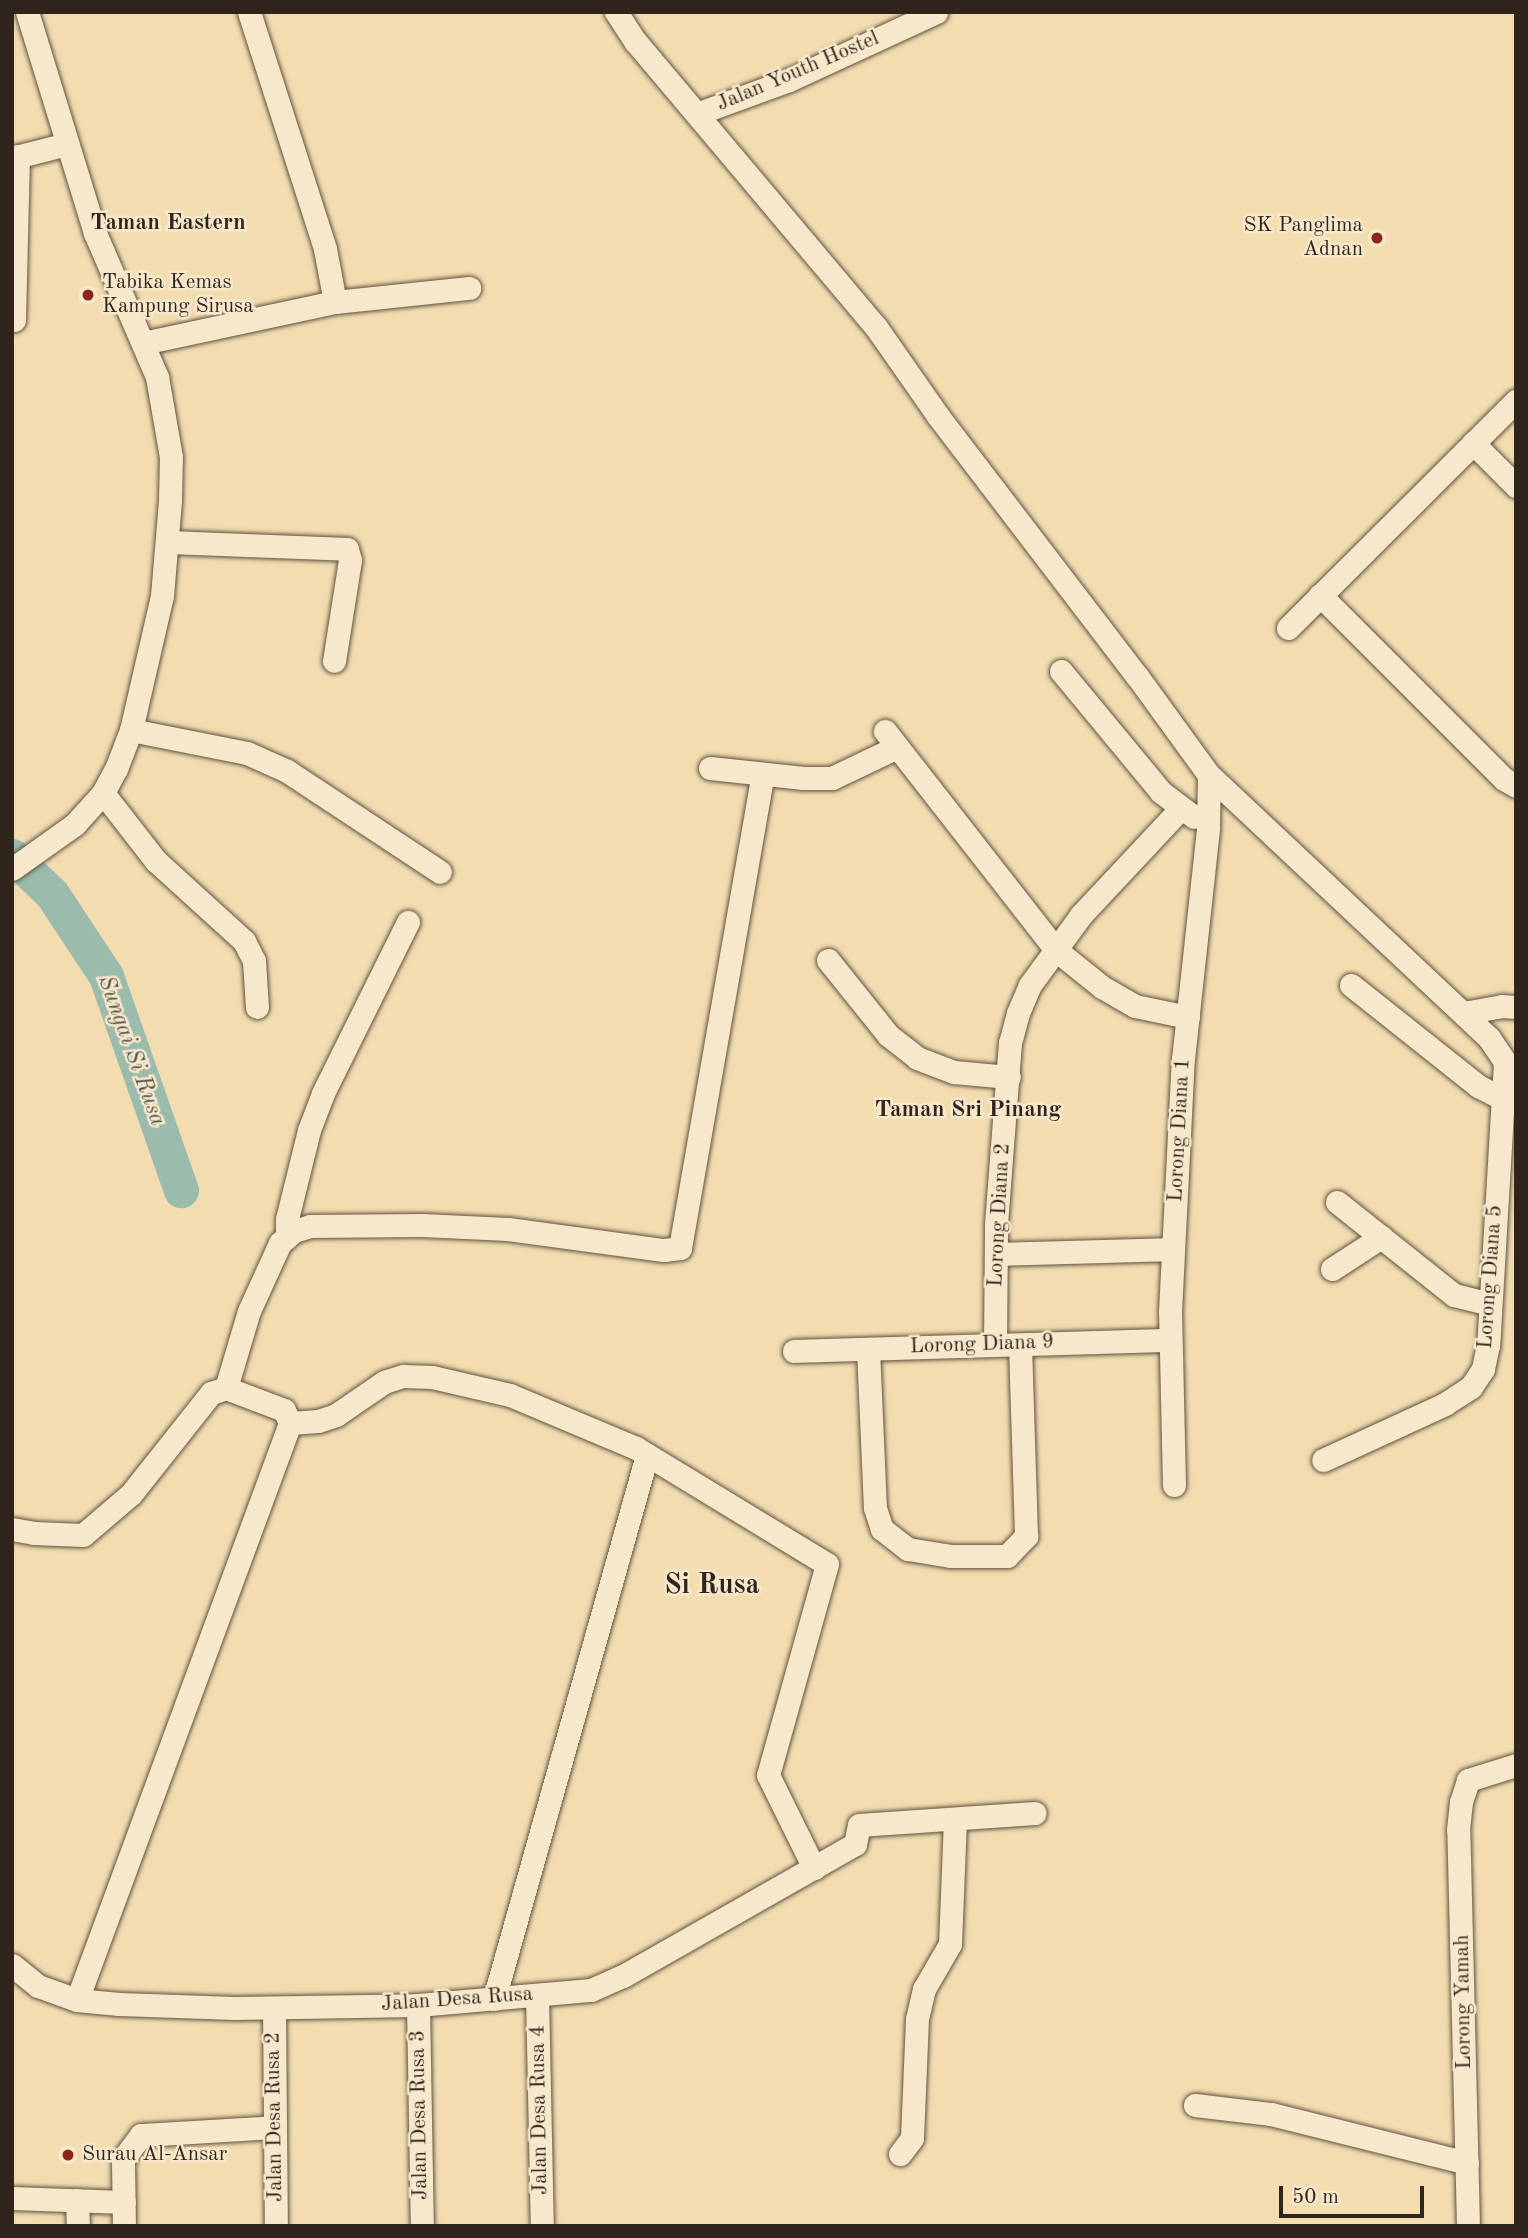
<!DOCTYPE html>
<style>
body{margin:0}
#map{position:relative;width:1528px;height:2238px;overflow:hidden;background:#f2dcb0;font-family:"Old Standard TT",serif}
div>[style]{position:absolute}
.river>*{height:35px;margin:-17.5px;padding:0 17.5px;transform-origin:17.5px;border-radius:17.5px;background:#9bbbad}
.roads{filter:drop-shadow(0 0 2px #605341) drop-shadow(0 0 2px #605341)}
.minor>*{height:23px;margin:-11.5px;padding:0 11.5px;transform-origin:11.5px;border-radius:11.5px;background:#f7e8cc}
.dots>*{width:19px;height:19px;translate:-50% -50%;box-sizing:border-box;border:4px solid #f7e8cc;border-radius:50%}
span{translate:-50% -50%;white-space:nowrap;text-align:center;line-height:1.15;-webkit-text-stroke:5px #f7e8cc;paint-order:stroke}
.street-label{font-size:21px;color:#30251c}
.poi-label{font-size:21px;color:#30251c}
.right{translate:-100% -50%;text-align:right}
.left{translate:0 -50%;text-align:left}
.neighbourhood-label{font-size:23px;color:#30251c;font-weight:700}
.water-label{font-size:23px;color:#505248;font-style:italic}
.district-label{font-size:28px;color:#30251c;font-weight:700}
.frame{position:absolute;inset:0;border:14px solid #30251c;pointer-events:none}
.scale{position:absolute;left:1279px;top:2186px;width:145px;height:32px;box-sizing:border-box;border:4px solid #30251c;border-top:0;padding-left:9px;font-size:21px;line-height:24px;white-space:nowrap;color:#30251c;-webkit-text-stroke:5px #f7e8cc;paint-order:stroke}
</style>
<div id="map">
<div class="river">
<i style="left:12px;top:856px;width:55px;rotate:43.5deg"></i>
<i style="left:52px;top:894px;width:98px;rotate:56.6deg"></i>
<i style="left:106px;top:976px;width:227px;rotate:70.7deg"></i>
</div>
<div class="roads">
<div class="minor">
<i style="left:249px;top:12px;width:249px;rotate:72.2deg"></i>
<i style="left:325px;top:249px;width:54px;rotate:79.3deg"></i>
<i style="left:616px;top:12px;width:35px;rotate:57deg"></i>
<i style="left:635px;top:41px;width:374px;rotate:49.9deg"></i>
<i style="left:876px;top:327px;width:108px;rotate:55.1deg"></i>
<i style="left:938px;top:416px;width:327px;rotate:52.6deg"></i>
<i style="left:1137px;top:676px;width:122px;rotate:54deg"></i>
<i style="left:1209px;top:775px;width:384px;rotate:43.2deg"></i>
<i style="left:1489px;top:1038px;width:29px;rotate:56deg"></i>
<i style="left:1505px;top:1062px;width:284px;rotate:93.4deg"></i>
<i style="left:1488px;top:1345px;width:25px;rotate:102deg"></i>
<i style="left:1483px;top:1369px;width:22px;rotate:124deg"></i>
<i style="left:1471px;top:1387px;width:31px;rotate:147deg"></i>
<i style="left:1445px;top:1404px;width:134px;rotate:155.3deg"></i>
<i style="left:699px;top:113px;width:96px;rotate:-20.1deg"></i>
<i style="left:789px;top:80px;width:162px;rotate:-24.8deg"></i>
<i style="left:12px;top:158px;width:57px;rotate:-14.3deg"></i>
<i style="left:14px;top:320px;width:164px;rotate:-88.6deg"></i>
<i style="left:143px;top:343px;width:196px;rotate:-12.1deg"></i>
<i style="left:335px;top:302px;width:135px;rotate:-6deg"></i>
<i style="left:1473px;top:443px;width:61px;rotate:45deg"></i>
<i style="left:168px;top:542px;width:179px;rotate:2.2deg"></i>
<i style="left:347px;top:549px;width:11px;rotate:75deg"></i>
<i style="left:350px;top:560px;width:102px;rotate:99deg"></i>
<i style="left:1320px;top:595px;width:260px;rotate:45deg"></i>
<i style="left:1504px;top:779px;width:14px;rotate:30deg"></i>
<i style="left:1288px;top:628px;width:322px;rotate:-44.9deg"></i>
<i style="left:1061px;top:671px;width:157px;rotate:50.4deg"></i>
<i style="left:1161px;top:792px;width:41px;rotate:37.1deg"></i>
<i style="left:131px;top:730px;width:118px;rotate:11.2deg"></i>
<i style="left:247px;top:753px;width:44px;rotate:24.2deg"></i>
<i style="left:287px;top:771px;width:183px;rotate:33.4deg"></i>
<i style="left:885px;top:731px;width:278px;rotate:52deg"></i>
<i style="left:1056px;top:950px;width:59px;rotate:38.8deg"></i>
<i style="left:1102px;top:987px;width:38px;rotate:30deg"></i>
<i style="left:1135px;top:1006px;width:54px;rotate:11.7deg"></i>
<i style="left:710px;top:768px;width:94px;rotate:6.1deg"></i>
<i style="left:803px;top:778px;width:29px"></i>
<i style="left:832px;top:778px;width:72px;rotate:-25.5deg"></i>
<i style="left:103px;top:793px;width:86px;rotate:52.1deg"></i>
<i style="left:156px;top:861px;width:119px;rotate:42.3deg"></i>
<i style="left:244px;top:941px;width:22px;rotate:63deg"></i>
<i style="left:254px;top:961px;width:46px;rotate:86.3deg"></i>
<i style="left:12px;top:869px;width:77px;rotate:-35.5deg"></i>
<i style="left:75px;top:824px;width:42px;rotate:-47.9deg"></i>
<i style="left:103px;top:793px;width:27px;rotate:-62deg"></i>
<i style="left:116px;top:769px;width:42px;rotate:-69deg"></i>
<i style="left:131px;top:730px;width:138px;rotate:-77deg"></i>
<i style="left:162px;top:596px;width:96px;rotate:-85.2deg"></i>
<i style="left:170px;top:500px;width:43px;rotate:-88.7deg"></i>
<i style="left:171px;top:457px;width:81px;rotate:-99.9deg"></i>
<i style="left:157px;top:377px;width:157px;rotate:-113.3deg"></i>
<i style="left:95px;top:233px;width:231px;rotate:-107.1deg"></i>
<i style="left:828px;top:960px;width:96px;rotate:51.3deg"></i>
<i style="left:888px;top:1035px;width:37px;rotate:38deg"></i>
<i style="left:917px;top:1058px;width:40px;rotate:21deg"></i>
<i style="left:954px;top:1072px;width:55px;rotate:5.2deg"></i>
<i style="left:1351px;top:985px;width:162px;rotate:38.5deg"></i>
<i style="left:1478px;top:1086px;width:28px;rotate:27deg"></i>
<i style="left:1463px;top:1013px;width:39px;rotate:-10deg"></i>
<i style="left:1501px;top:1006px;width:15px;rotate:4deg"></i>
<i style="left:1337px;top:1202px;width:149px;rotate:38.5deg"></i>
<i style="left:1454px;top:1295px;width:37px;rotate:14deg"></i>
<i style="left:287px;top:1237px;width:18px;rotate:-90deg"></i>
<i style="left:287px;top:1219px;width:92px;rotate:-76.1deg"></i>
<i style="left:309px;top:1130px;width:40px;rotate:-69deg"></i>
<i style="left:323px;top:1093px;width:191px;rotate:-63.6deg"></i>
<i style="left:996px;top:1254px;width:177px;rotate:-1.6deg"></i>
<i style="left:1332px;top:1269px;width:59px;rotate:-33.1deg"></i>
<i style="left:995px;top:1345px;width:121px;rotate:-89.5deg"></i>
<i style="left:996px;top:1224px;width:182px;rotate:-85.6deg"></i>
<i style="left:1010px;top:1043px;width:31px;rotate:-75deg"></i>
<i style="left:1018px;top:1013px;width:30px;rotate:-67deg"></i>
<i style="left:1030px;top:985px;width:87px;rotate:-53.9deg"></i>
<i style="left:1081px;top:915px;width:146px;rotate:-46.9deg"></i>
<i style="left:868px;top:1349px;width:159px;rotate:87.5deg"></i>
<i style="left:875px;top:1508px;width:22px;rotate:72deg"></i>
<i style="left:882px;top:1529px;width:33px;rotate:38deg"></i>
<i style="left:908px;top:1549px;width:44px;rotate:9.2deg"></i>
<i style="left:951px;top:1556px;width:56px"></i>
<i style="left:1007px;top:1556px;width:28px;rotate:-46deg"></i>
<i style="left:1026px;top:1536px;width:191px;rotate:-91.8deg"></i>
<i style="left:794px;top:1351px;width:376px;rotate:-1.7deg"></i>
<i style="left:226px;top:1388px;width:80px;rotate:-73.4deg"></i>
<i style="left:249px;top:1311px;width:75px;rotate:-65.5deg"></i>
<i style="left:280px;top:1243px;width:18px;rotate:-41deg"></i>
<i style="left:294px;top:1231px;width:17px;rotate:-17deg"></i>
<i style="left:310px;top:1226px;width:112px;rotate:-0.5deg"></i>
<i style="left:422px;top:1225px;width:86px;rotate:2.7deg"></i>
<i style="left:508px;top:1229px;width:157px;rotate:7.7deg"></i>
<i style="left:664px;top:1250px;width:16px;rotate:-7deg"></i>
<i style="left:680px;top:1248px;width:481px;rotate:-80.1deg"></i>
<i style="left:290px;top:1423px;width:28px;rotate:-4deg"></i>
<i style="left:318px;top:1421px;width:19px;rotate:-18deg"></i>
<i style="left:336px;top:1415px;width:58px;rotate:-34.5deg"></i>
<i style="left:384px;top:1382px;width:20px;rotate:-18deg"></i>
<i style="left:403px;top:1376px;width:29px;rotate:2deg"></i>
<i style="left:432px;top:1377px;width:80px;rotate:13deg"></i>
<i style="left:510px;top:1395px;width:137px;rotate:22.8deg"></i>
<i style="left:636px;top:1448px;width:223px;rotate:31.3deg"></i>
<i style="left:827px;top:1564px;width:219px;rotate:105.6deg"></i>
<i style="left:768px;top:1775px;width:104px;rotate:63.7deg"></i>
<i style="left:1174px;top:1485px;width:173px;rotate:-91.3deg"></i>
<i style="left:1170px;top:1312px;width:253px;rotate:-87.1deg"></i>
<i style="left:1183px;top:1059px;width:233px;rotate:-83.8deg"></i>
<i style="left:1208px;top:827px;width:52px;rotate:-88.9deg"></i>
<i style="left:12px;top:1529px;width:22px;rotate:10deg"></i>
<i style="left:34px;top:1533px;width:49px;rotate:2.3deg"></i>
<i style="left:83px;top:1535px;width:63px;rotate:-40.5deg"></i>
<i style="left:131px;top:1494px;width:129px;rotate:-51.6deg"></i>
<i style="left:211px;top:1393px;width:16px;rotate:-18deg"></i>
<i style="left:226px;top:1388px;width:62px;rotate:20.8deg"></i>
<i style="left:284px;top:1410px;width:14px;rotate:65deg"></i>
<i style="left:290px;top:1423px;width:615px;rotate:110.26deg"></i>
<i style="left:12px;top:1965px;width:33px;rotate:39deg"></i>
<i style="left:38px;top:1986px;width:41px;rotate:19.7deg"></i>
<i style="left:77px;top:2000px;width:42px;rotate:5.4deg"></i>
<i style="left:119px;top:2004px;width:116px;rotate:2deg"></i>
<i style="left:235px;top:2008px;width:183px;rotate:-0.9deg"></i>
<i style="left:418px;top:2005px;width:174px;rotate:-5deg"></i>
<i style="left:591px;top:1990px;width:35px;rotate:-24deg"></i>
<i style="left:623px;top:1976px;width:267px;rotate:-29.6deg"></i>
<i style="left:855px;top:1844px;width:19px;rotate:-78deg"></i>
<i style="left:859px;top:1825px;width:176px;rotate:-3.9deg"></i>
<i style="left:537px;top:1995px;width:231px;rotate:88.8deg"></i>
<i style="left:494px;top:1999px;width:565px;rotate:-74.29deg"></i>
<i style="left:418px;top:2005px;width:221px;rotate:89deg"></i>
<i style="left:274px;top:2008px;width:218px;rotate:89.5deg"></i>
<i style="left:1195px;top:2105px;width:77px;rotate:6.8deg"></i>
<i style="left:1271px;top:2114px;width:202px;rotate:14deg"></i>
<i style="left:900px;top:2154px;width:20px;rotate:-53deg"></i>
<i style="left:912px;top:2138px;width:119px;rotate:-87.6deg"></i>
<i style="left:917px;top:2019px;width:31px;rotate:-77deg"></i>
<i style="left:924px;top:1989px;width:52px;rotate:-60deg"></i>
<i style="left:950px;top:1944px;width:125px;rotate:-87.7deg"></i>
<i style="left:12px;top:2198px;width:112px;rotate:2deg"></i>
<i style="left:77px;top:2200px;width:26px;rotate:88deg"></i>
<i style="left:124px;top:2226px;width:67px;rotate:-90.9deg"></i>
<i style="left:123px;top:2159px;width:30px;rotate:-53deg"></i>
<i style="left:141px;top:2135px;width:134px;rotate:-3.4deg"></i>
<i style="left:1468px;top:2226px;width:396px;rotate:-91.4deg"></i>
<i style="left:1458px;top:1830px;width:28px;rotate:-84deg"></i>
<i style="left:1461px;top:1802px;width:23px;rotate:-72deg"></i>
<i style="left:1468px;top:1780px;width:50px;rotate:-17.4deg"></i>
</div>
</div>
<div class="dots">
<i style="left:1377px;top:238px;background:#8f2418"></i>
<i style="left:88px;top:295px;background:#8f2418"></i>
<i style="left:68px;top:2155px;background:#8f2418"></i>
</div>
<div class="street-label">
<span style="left:798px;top:72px;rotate:-23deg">Jalan Youth Hostel</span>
<span style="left:1180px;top:1130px;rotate:-87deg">Lorong Diana 1</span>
<span style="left:1000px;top:1215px;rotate:-87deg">Lorong Diana 2</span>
<span style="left:1491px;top:1277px;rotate:-86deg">Lorong Diana 5</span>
<span style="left:982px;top:1345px;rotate:-2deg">Lorong Diana 9</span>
<span style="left:457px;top:2000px;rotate:-4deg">Jalan Desa Rusa</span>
<span style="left:1464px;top:2002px;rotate:-91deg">Lorong Yamah</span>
<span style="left:540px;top:2110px;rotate:-91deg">Jalan Desa Rusa 4</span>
<span style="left:420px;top:2115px;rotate:-91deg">Jalan Desa Rusa 3</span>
<span style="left:275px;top:2117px;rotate:-91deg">Jalan Desa Rusa 2</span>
</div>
<div class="poi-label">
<span class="right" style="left:1363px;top:238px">SK Panglima<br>Adnan</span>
<span class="left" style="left:102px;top:295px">Tabika Kemas<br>Kampung Sirusa</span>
<span class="left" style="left:82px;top:2155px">Surau Al-Ansar</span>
</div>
<div class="neighbourhood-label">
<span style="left:168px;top:223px">Taman Eastern</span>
<span style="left:968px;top:1110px">Taman Sri Pinang</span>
</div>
<div class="water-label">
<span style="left:131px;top:1051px;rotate:70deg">Sungai Si Rusa</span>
</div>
<div class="district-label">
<span style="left:712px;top:1586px">Si Rusa</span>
</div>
<div class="frame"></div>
<div class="scale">50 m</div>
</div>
